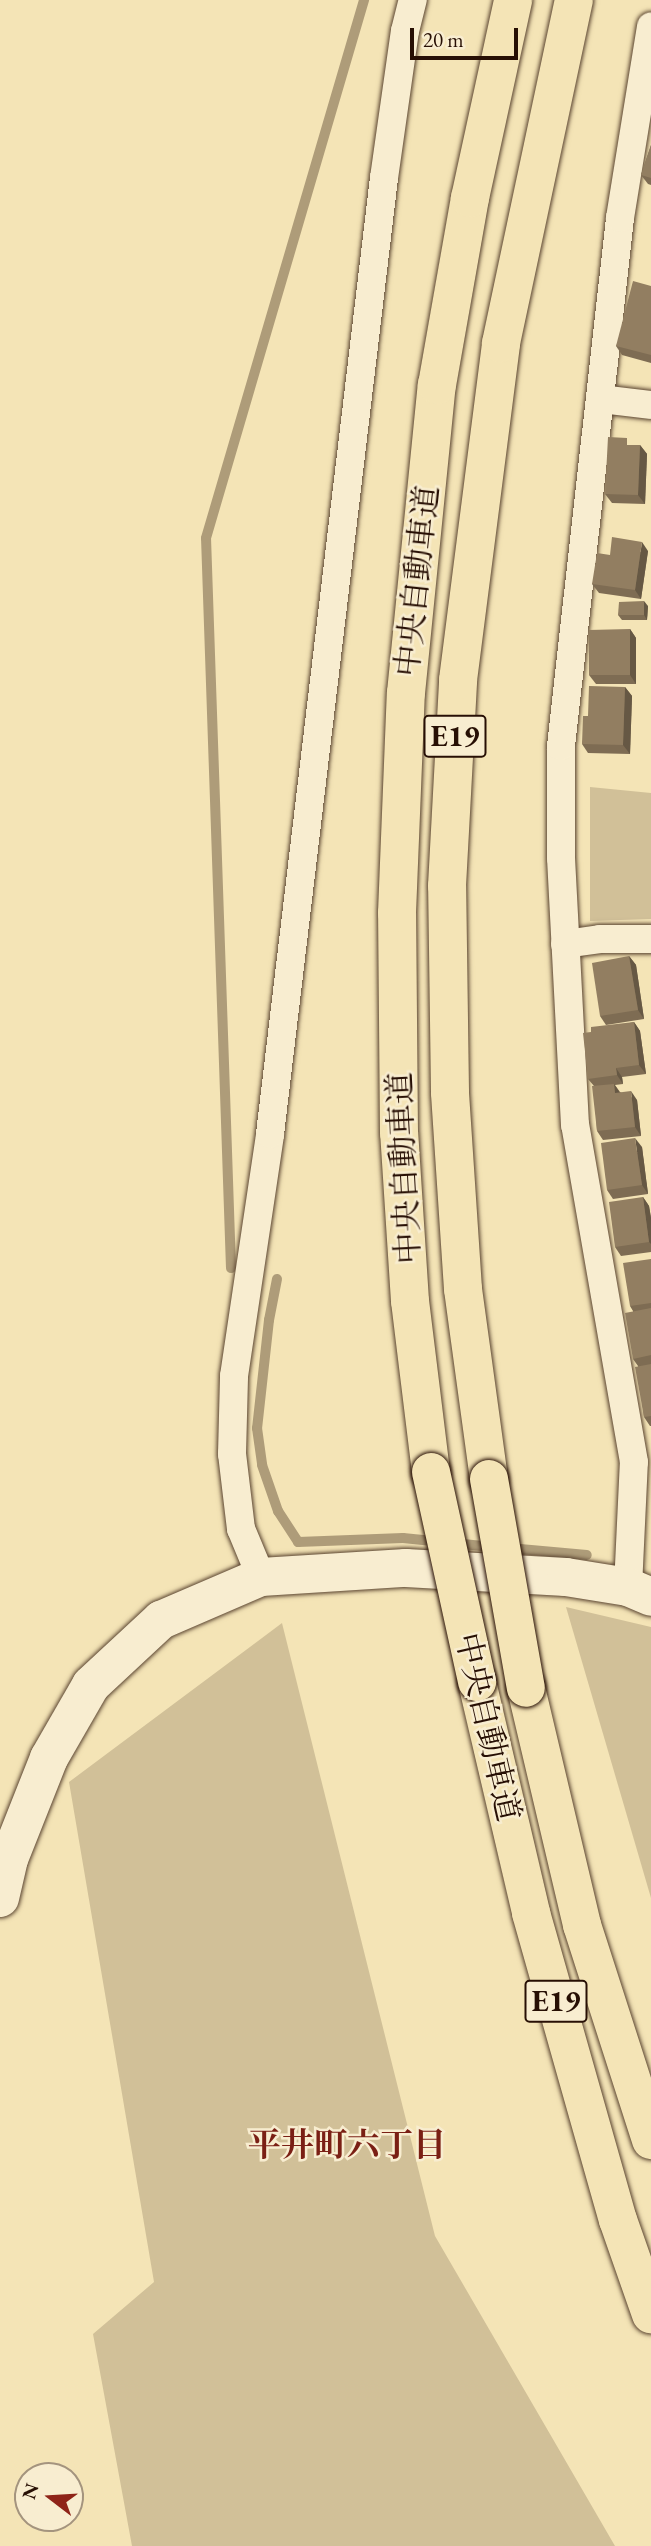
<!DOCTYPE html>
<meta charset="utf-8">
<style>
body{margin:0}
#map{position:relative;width:651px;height:2546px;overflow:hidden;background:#f4e4b6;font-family:"EB Garamond","Noto Serif JP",serif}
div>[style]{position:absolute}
.green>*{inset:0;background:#d1c098}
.stream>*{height:10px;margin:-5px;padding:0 5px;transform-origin:5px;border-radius:5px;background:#ae9c79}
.roads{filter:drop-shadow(0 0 2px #5a4430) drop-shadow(0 0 2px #5a4430)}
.street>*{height:28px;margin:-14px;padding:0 14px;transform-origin:14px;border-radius:14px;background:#f8edd0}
.secondary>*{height:38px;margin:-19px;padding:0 19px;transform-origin:19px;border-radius:19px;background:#f8edd0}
.highway>*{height:38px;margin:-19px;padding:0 19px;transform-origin:19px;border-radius:19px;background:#f4e4b6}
.bridges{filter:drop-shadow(0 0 2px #270f04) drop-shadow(0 0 2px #270f04)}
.highway-bridge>*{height:38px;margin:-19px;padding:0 19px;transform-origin:19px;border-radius:19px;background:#f4e4b6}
.wall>*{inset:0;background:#7e6c53}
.shaded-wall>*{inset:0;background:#665844}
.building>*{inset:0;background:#927e61}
span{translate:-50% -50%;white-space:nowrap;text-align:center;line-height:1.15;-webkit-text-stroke:5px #f8edd0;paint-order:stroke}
.shield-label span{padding:2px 5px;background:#f8edd0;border:2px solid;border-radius:5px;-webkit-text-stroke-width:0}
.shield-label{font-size:30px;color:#270f04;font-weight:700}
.street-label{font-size:32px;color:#270f04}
.neighbourhood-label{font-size:33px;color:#7a1f14;font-weight:700}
.north{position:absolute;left:14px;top:2462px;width:70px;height:70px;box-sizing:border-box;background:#f8edd0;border:2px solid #a4947e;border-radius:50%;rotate:287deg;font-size:19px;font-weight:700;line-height:28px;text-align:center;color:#270f04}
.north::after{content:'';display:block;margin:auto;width:24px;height:32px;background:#8f2418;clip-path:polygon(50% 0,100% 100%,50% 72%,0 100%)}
.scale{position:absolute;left:410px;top:28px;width:108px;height:32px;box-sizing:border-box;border:4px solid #270f04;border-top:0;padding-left:9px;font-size:21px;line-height:24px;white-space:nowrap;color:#270f04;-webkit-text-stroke:5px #f8edd0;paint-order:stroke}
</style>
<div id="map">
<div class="green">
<i style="clip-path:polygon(590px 787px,651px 793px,651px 919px,590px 921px)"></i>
<i style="clip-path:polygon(566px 1607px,651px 1627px,651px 1898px)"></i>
<i style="clip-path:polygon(282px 1623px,435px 2236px,615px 2546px,132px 2546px,93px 2334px,154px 2282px,69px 1782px)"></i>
</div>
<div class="stream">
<i style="left:231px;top:1268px;width:730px;rotate:-91.96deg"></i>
<i style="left:206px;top:538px;width:561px;rotate:-73.63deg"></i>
<i style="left:277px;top:1279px;width:42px;rotate:101deg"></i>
<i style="left:269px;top:1320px;width:109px;rotate:96.3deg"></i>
<i style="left:257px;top:1428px;width:37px;rotate:82deg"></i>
<i style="left:262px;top:1465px;width:49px;rotate:70.8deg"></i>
<i style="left:278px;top:1511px;width:37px;rotate:57deg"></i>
<i style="left:298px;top:1542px;width:105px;rotate:-2.2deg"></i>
<i style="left:403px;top:1538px;width:90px;rotate:5.7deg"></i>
<i style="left:509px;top:1548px;width:78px;rotate:5.1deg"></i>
</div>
<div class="roads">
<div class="street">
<i style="left:601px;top:399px;width:50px;rotate:6.8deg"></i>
<i style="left:565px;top:944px;width:35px;rotate:-8deg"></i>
<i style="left:600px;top:939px;width:51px"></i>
<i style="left:261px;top:1577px;width:52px;rotate:-112.6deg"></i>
<i style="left:241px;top:1529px;width:76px;rotate:-96.8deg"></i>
<i style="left:232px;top:1454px;width:78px;rotate:-88.5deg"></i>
<i style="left:234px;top:1376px;width:245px;rotate:-81.5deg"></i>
<i style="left:270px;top:1134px;width:963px;rotate:-83.2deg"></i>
<i style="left:384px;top:178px;width:148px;rotate:-81.9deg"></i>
<i style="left:405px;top:31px;width:32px;rotate:-76deg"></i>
<i style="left:628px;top:1587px;width:125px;rotate:-87.3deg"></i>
<i style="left:634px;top:1462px;width:342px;rotate:-99.9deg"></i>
<i style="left:575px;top:1125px;width:267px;rotate:-93deg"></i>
<i style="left:561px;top:858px;width:112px;rotate:-90deg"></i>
<i style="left:561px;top:746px;width:531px;rotate:-83.62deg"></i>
<i style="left:620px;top:218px;width:194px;rotate:-80.8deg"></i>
</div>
<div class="secondary">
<i style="left:0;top:1898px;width:40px;rotate:-77deg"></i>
<i style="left:9px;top:1859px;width:109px;rotate:-68.4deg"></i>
<i style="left:49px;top:1758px;width:84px;rotate:-60.1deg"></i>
<i style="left:91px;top:1685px;width:96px;rotate:-42.9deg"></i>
<i style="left:161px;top:1620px;width:109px;rotate:-23.3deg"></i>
<i style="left:261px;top:1577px;width:145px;rotate:-3.6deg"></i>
<i style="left:406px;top:1568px;width:160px;rotate:3.2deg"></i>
<i style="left:566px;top:1577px;width:63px;rotate:9.2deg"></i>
<i style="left:628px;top:1587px;width:25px;rotate:23deg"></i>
</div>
<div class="highway">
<i style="left:431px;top:1472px;width:172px;rotate:-97deg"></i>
<i style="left:410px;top:1301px;width:168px;rotate:-93.7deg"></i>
<i style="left:399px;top:1133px;width:220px;rotate:-90.5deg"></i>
<i style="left:397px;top:913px;width:220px;rotate:-87.7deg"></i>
<i style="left:406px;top:693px;width:310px;rotate:-84.3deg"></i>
<i style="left:437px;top:385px;width:190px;rotate:-80deg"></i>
<i style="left:470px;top:198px;width:203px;rotate:-77.7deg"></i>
<i style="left:489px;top:1479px;width:192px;rotate:-97.8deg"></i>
<i style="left:463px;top:1289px;width:197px;rotate:-93.8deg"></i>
<i style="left:450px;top:1092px;width:206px;rotate:-90.8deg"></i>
<i style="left:447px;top:886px;width:206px;rotate:-86.9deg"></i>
<i style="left:458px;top:680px;width:340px;rotate:-82.7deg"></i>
<i style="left:501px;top:343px;width:351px;rotate:-78deg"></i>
<i style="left:477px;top:1682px;width:237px;rotate:76.8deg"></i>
<i style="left:531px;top:1913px;width:319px;rotate:74.2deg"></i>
<i style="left:618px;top:2220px;width:100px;rotate:70.7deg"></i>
<i style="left:526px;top:1688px;width:244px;rotate:76.7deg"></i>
<i style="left:582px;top:1925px;width:226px;rotate:72.2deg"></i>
</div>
</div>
<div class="bridges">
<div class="highway-bridge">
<i style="left:431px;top:1472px;width:215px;rotate:77.6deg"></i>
<i style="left:489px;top:1479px;width:212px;rotate:80deg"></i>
</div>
</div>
<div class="wall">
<i style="clip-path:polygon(651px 145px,651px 185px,648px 184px,641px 175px)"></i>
<i style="clip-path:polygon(651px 286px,651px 363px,622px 355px,616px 346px)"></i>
<i style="clip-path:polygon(632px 445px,640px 445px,647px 454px,645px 504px,612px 503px,605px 494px)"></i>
<i style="clip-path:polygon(648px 551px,641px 599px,599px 593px,592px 584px,610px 555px)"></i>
<i style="clip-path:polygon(648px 606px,647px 620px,622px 620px,618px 615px)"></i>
<i style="clip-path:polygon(630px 629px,636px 638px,636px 684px,596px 684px,589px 675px)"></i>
<i style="clip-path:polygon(625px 687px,632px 696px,630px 754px,588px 753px,582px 744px,588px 716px)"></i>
<i style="clip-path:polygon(629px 956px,636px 965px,644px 1019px,606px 1025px,600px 1016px)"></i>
<i style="clip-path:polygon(634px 1022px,640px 1031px,646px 1074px,622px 1077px,623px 1084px,615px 1085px,620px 1092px,637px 1100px,641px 1136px,603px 1140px,597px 1131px,594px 1086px,588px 1079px,591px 1032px)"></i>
<i style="clip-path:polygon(642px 1147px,648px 1194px,613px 1199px,607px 1190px)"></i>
<i style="clip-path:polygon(643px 1197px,649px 1206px,651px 1218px,651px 1252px,621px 1256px,615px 1247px)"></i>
<i style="clip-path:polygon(651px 1259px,651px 1426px,650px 1426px,644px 1417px,638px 1366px,633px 1359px,633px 1311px,630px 1306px)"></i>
</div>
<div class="shaded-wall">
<i style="clip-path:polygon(640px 445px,647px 454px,645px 504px,638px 495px)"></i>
<i style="clip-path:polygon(642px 542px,648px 551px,641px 599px,635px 590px)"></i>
<i style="clip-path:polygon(644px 601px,648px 606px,647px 620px,644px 615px)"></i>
<i style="clip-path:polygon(630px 629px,636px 638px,636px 684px,630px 675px)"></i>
<i style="clip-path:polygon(625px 687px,632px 696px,630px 754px,623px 745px)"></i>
<i style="clip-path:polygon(629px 956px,636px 965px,644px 1019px,638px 1010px)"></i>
<i style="clip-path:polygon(634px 1022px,640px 1031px,646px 1074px,639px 1065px)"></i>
<i style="clip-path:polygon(616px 1068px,622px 1077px,623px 1084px,617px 1075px)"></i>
<i style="clip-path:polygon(614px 1084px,620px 1093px,615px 1093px)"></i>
<i style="clip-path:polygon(631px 1091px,637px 1100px,641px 1136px,635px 1127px)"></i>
<i style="clip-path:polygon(635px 1138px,642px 1147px,648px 1194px,642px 1185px)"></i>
<i style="clip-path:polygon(643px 1197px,649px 1206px,651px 1218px,651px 1244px,649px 1242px)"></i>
</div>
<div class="building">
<i style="clip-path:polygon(651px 145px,651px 178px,641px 175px)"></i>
<i style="clip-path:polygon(633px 281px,651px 286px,651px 355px,616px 346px)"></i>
<i style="clip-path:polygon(608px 437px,627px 438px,627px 445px,640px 445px,638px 495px,605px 494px)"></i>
<i style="clip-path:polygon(612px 537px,642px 542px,635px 590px,592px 584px,597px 553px,610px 555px)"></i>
<i style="clip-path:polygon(644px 601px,644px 615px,618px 615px,619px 602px)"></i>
<i style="clip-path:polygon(630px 629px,630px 675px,589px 675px,589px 630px)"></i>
<i style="clip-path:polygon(589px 686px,625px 687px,623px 745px,582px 744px,583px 716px,588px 716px)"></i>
<i style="clip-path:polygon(629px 956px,638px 1010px,600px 1016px,592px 963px)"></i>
<i style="clip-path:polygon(634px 1022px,639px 1065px,616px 1068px,617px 1075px,588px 1079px,583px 1033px,591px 1032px,591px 1027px)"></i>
<i style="clip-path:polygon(614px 1084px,615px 1093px,631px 1091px,635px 1127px,597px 1131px,592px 1086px)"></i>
<i style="clip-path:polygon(635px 1138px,642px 1185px,607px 1190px,601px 1143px)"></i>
<i style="clip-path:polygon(643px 1197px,649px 1242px,615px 1247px,609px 1202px)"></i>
<i style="clip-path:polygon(651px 1259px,651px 1303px,630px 1306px,623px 1263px)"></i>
<i style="clip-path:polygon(651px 1308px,651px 1355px,633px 1359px,625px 1313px)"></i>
<i style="clip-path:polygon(651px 1364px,651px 1416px,644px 1417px,635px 1367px)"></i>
</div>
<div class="shield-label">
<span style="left:455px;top:736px">E19</span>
<span style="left:556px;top:2001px">E19</span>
</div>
<div class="street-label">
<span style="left:417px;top:581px;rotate:-84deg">中央自動車道</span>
<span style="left:404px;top:1168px;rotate:-93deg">中央自動車道</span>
<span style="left:488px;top:1727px;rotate:77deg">中央自動車道</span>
</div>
<div class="neighbourhood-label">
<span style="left:347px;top:2145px">平井町六丁目</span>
</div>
<div class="north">N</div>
<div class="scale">20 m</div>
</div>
